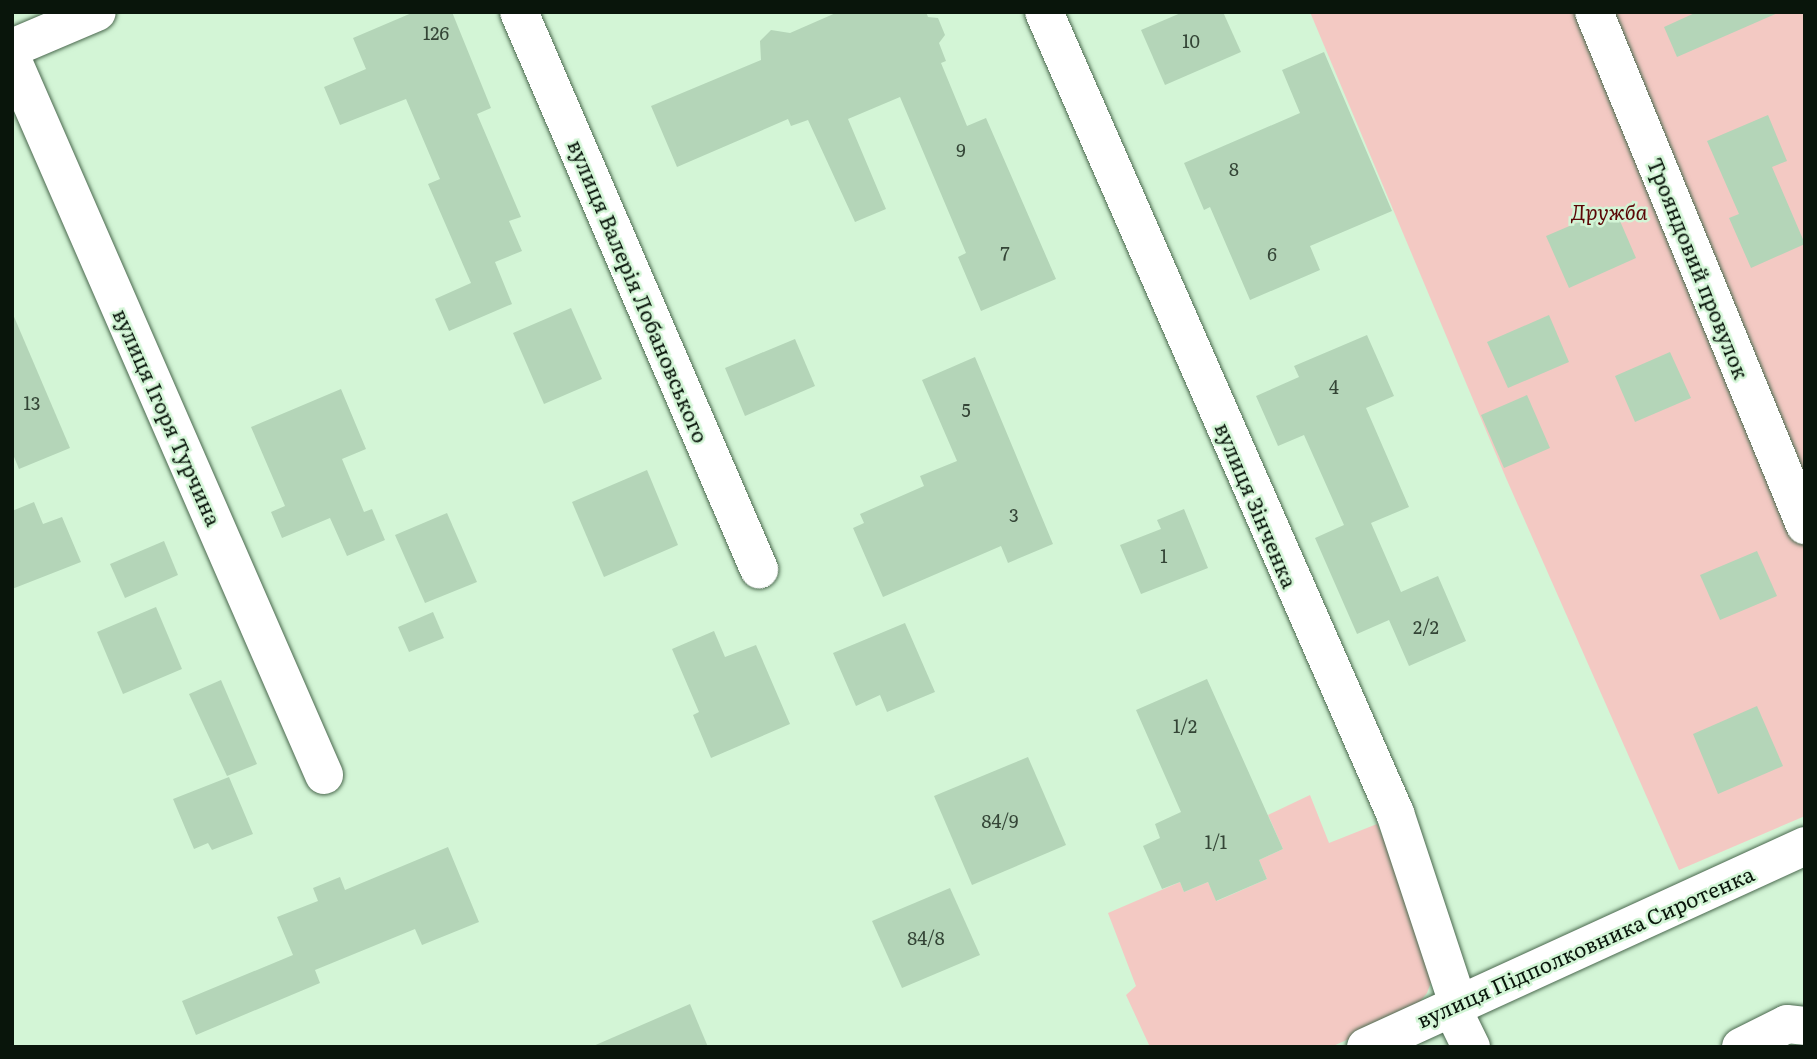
<!DOCTYPE html>
<meta charset="utf-8">
<style>
body{margin:0}
#map{position:relative;width:1817px;height:1059px;overflow:hidden;background:#d3f5d6;font-family:Literata,serif}
div>[style]{position:absolute}
.green>*{inset:0;background:#f3c9c3}
.building>*{inset:0;background:#b4d5b8}
.roads{filter:drop-shadow(0 0 2px #4a684e) drop-shadow(0 0 2px #4a684e)}
.minor>*{height:38px;margin:-19px;padding:0 19px;transform-origin:19px;border-radius:19px;background:#fff}
span{translate:-50% -50%;white-space:nowrap;text-align:center;line-height:1.15;-webkit-text-stroke:5px #d3f5d6;paint-order:stroke}
.number-label{font-size:18px;color:#344536}
.number-label span{-webkit-text-stroke-width:0}
.park-label{font-size:21px;color:#5b0606;font-style:italic}
.street-label{font-size:21px;color:#09150b}
.frame{position:absolute;inset:0;border:14px solid #09150b;pointer-events:none}
</style>
<div id="map">
<div class="green">
<i style="clip-path:polygon(1310px 12px,1805px 12px,1805px 816px,1679px 870px,1506px 478px)"></i>
<i style="clip-path:polygon(1310px 795px,1329px 843px,1377px 824px,1414px 908px,1434px 974px,1427px 993px,1413px 1010px,1331px 1047px,1150px 1047px,1126px 995px,1136px 986px,1108px 913px,1180px 882px,1184px 892px,1208px 882px,1217px 901px,1267px 879px,1259px 860px,1283px 849px,1268px 815px)"></i>
</div>
<div class="building">
<i style="clip-path:polygon(414px 12px,452px 12px,491px 108px,477px 114px,521px 217px,509px 221px,522px 251px,495px 262px,512px 304px,449px 331px,435px 299px,471px 283px,428px 184px,440px 179px,406px 99px,340px 125px,324px 87px,366px 69px,353px 38px)"></i>
<i style="clip-path:polygon(838px 12px,926px 12px,928px 17px,938px 18px,945px 35px,939px 43px,946px 61px,941px 63px,967px 126px,986px 118px,1056px 279px,981px 311px,958px 257px,966px 253px,900px 97px,848px 119px,886px 209px,855px 222px,808px 120px,791px 126px,788px 119px,677px 167px,651px 106px,761px 60px,760px 41px,771px 30px,790px 33px)"></i>
<i style="clip-path:polygon(1183px 12px,1223px 12px,1241px 52px,1165px 85px,1141px 30px)"></i>
<i style="clip-path:polygon(1697px 12px,1780px 12px,1677px 57px,1664px 27px)"></i>
<i style="clip-path:polygon(1324px 52px,1392px 211px,1310px 246px,1320px 270px,1250px 300px,1210px 207px,1204px 210px,1184px 163px,1300px 113px,1282px 70px)"></i>
<i style="clip-path:polygon(1768px 115px,1787px 161px,1772px 167px,1805px 244px,1751px 268px,1729px 218px,1739px 214px,1707px 141px)"></i>
<i style="clip-path:polygon(1614px 207px,1636px 258px,1569px 288px,1546px 236px)"></i>
<i style="clip-path:polygon(571px 308px,602px 379px,544px 404px,513px 333px)"></i>
<i style="clip-path:polygon(12px 312px,70px 448px,19px 469px,12px 452px)"></i>
<i style="clip-path:polygon(1549px 315px,1569px 362px,1508px 388px,1487px 342px)"></i>
<i style="clip-path:polygon(1367px 335px,1394px 396px,1366px 408px,1409px 507px,1371px 523px,1401px 592px,1438px 576px,1466px 641px,1409px 666px,1389px 620px,1357px 634px,1315px 538px,1344px 525px,1304px 435px,1278px 446px,1256px 396px,1299px 377px,1294px 366px)"></i>
<i style="clip-path:polygon(795px 339px,815px 386px,745px 416px,725px 368px)"></i>
<i style="clip-path:polygon(1670px 352px,1691px 398px,1635px 422px,1615px 376px)"></i>
<i style="clip-path:polygon(975px 357px,1053px 544px,1008px 563px,1001px 546px,883px 597px,853px 528px,864px 523px,860px 514px,924px 486px,920px 476px,957px 461px,922px 380px)"></i>
<i style="clip-path:polygon(341px 389px,366px 449px,342px 459px,364px 512px,372px 509px,385px 540px,347px 556px,330px 518px,282px 538px,271px 512px,285px 506px,251px 427px)"></i>
<i style="clip-path:polygon(1527px 395px,1550px 448px,1504px 468px,1481px 415px)"></i>
<i style="clip-path:polygon(647px 470px,678px 545px,604px 577px,572px 502px)"></i>
<i style="clip-path:polygon(34px 502px,43px 524px,62px 517px,81px 562px,12px 589px,12px 511px)"></i>
<i style="clip-path:polygon(1184px 509px,1208px 568px,1141px 594px,1120px 545px,1161px 529px,1157px 520px)"></i>
<i style="clip-path:polygon(447px 513px,477px 582px,425px 603px,395px 535px)"></i>
<i style="clip-path:polygon(164px 541px,178px 575px,125px 598px,110px 564px)"></i>
<i style="clip-path:polygon(1757px 551px,1777px 596px,1720px 620px,1700px 575px)"></i>
<i style="clip-path:polygon(156px 607px,182px 669px,123px 694px,97px 632px)"></i>
<i style="clip-path:polygon(433px 612px,444px 638px,409px 652px,398px 627px)"></i>
<i style="clip-path:polygon(905px 623px,935px 692px,887px 712px,880px 695px,856px 706px,833px 653px)"></i>
<i style="clip-path:polygon(714px 631px,725px 657px,756px 645px,790px 724px,711px 758px,693px 715px,699px 712px,672px 649px)"></i>
<i style="clip-path:polygon(1207px 679px,1283px 849px,1259px 860px,1267px 879px,1216px 901px,1208px 882px,1184px 892px,1180px 882px,1162px 889px,1143px 846px,1160px 838px,1155px 824px,1181px 812px,1136px 710px)"></i>
<i style="clip-path:polygon(221px 680px,257px 764px,227px 776px,189px 694px)"></i>
<i style="clip-path:polygon(1757px 706px,1783px 766px,1718px 794px,1693px 734px)"></i>
<i style="clip-path:polygon(1028px 757px,1066px 845px,972px 885px,934px 796px)"></i>
<i style="clip-path:polygon(229px 777px,253px 834px,212px 850px,208px 843px,194px 849px,173px 799px)"></i>
<i style="clip-path:polygon(448px 847px,479px 922px,422px 945px,415px 929px,315px 970px,320px 983px,196px 1035px,182px 1001px,293px 955px,277px 917px,318px 901px,313px 888px,340px 877px,345px 890px)"></i>
<i style="clip-path:polygon(950px 888px,980px 955px,902px 988px,872px 921px)"></i>
<i style="clip-path:polygon(690px 1004px,708px 1047px,591px 1047px)"></i>
</div>
<div class="roads">
<div class="minor">
<i style="left:519px;top:12px;width:607px;rotate:66.69deg"></i>
<i style="left:1044px;top:12px;width:875px;rotate:66.34deg"></i>
<i style="left:1395px;top:813px;width:200px;rotate:71.7deg"></i>
<i style="left:1594px;top:12px;width:555px;rotate:67.64deg"></i>
<i style="left:12px;top:48px;width:92px;rotate:-23deg"></i>
<i style="left:12px;top:59px;width:781px;rotate:66.45deg"></i>
<i style="left:1451px;top:1006px;width:46px;rotate:64deg"></i>
<i style="left:1366px;top:1047px;width:483px;rotate:-24.6deg"></i>
<i style="left:1741px;top:1047px;width:51px;rotate:-26.6deg"></i>
<i style="left:1787px;top:1024px;width:18px;rotate:6deg"></i>
</div>
</div>
<div class="number-label">
<span style="left:436px;top:33px">126</span>
<span style="left:1191px;top:41px">10</span>
<span style="left:961px;top:150px">9</span>
<span style="left:1234px;top:169px">8</span>
<span style="left:1005px;top:253px">7</span>
<span style="left:1272px;top:254px">6</span>
<span style="left:1334px;top:387px">4</span>
<span style="left:32px;top:403px">13</span>
<span style="left:966px;top:410px">5</span>
<span style="left:1014px;top:515px">3</span>
<span style="left:1164px;top:556px">1</span>
<span style="left:1426px;top:627px">2/2</span>
<span style="left:1185px;top:726px">1/2</span>
<span style="left:1000px;top:821px">84/9</span>
<span style="left:1216px;top:842px">1/1</span>
<span style="left:926px;top:938px">84/8</span>
</div>
<div class="park-label">
<span style="left:1609px;top:211px">Дружба</span>
</div>
<div class="street-label">
<span style="left:1699px;top:268px;rotate:68deg">Трояндовий провулок</span>
<span style="left:639px;top:291px;rotate:67deg">вулиця Валерія Лобановського</span>
<span style="left:168px;top:417px;rotate:66deg">вулиця Ігоря Турчина</span>
<span style="left:1257px;top:505px;rotate:67deg">вулиця Зінченка</span>
<span style="left:1585px;top:946px;rotate:-24deg">вулиця Підполковника Сиротенка</span>
</div>
<div class="frame"></div>
</div>
